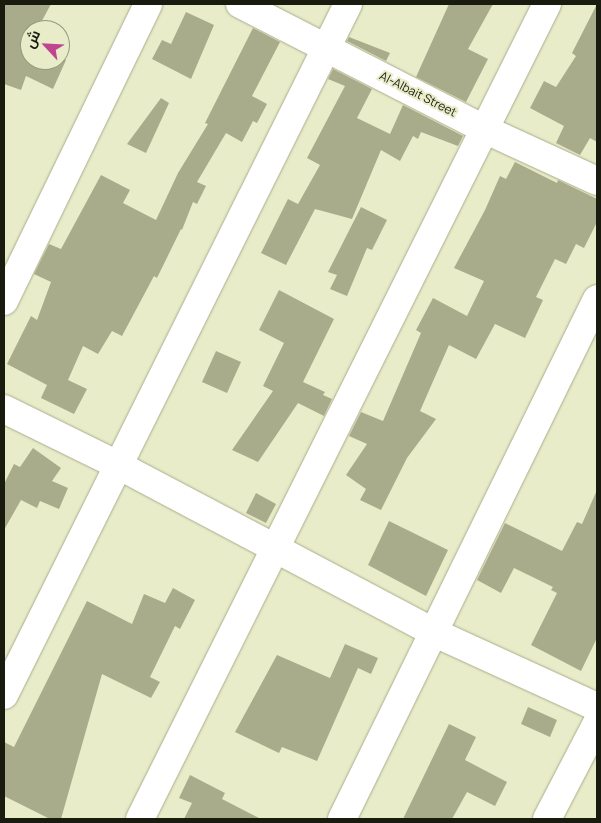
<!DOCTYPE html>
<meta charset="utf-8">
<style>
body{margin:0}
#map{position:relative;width:601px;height:823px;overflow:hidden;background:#e9ecc9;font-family:Manrope,Cairo,sans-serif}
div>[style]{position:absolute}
.building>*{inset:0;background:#a9ac8a}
.roads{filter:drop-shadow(0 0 1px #aaad8c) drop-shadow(0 0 1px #aaad8c)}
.minor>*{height:28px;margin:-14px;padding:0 14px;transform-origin:14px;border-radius:14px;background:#fff}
span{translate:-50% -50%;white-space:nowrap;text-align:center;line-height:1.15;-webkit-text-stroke:4px #e9ecc9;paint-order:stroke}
.street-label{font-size:12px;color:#1a1b0f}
.frame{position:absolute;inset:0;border:5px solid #1a1b0f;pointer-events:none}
.north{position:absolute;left:20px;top:20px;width:50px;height:50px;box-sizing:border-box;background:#e9ecc9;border:1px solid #96987f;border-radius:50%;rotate:295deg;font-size:14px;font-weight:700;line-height:20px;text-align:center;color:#1a1b0f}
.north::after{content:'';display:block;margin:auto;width:18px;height:22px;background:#c14491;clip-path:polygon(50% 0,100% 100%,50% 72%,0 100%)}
</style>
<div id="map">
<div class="building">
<i style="clip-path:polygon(4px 4px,51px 4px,37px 30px,30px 30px,30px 60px,60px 60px,60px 58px,66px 60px,53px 89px,26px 76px,21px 90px,4px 84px)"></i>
<i style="clip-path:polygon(449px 4px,493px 4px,468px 49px,488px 59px,466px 102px,416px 77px)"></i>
<i style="clip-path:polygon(597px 4px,597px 142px,590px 138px,580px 155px,556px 143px,564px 126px,530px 108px,544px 81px,556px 87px,576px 56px,572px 53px)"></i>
<i style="clip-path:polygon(186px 12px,214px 25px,191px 79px,152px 59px,162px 40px,171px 44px)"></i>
<i style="clip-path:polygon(253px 28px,280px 42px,252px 96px,267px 104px,257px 123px,253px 121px,242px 142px,226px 133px,197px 182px,206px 186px,197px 204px,193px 202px,182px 230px,181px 229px,157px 278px,154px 276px,122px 336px,112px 331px,98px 354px,83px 346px,68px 380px,87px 389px,74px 414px,41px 398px,47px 385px,7px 364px,31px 316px,37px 320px,51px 282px,34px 274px,49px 244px,61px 249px,101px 175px,130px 190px,123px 203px,156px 220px,178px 173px,208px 124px,205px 123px)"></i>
<i style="clip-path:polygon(349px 37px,390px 53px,386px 61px,347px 41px)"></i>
<i style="clip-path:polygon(333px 69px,372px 89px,357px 118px,390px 134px,403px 105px,463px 136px,458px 146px,421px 132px,418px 139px,413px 136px,400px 161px,381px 150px,352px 219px,315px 209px,286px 265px,261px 253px,288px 199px,298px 204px,320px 165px,307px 158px,345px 86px,328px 79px)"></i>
<i style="clip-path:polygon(161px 98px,169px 103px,146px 153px,127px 144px)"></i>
<i style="clip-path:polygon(515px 162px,557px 183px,558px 180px,597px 199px,597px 222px,584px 248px,576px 244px,566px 264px,555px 259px,536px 297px,543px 300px,525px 338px,495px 324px,476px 359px,449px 345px,420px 411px,436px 419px,407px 458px,381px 510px,360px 500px,366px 489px,346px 475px,367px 444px,349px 436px,361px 412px,383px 421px,421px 333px,416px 330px,433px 298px,467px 316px,484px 281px,454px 268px,485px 210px,500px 176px,506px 179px)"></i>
<i style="clip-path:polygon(361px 207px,387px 220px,372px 250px,367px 248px,347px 296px,330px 289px,337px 275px,328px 272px)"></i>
<i style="clip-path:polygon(279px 290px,334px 319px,303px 382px,325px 392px,323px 395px,332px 399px,324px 416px,298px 403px,258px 462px,232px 450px,273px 391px,263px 386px,284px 343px,259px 330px)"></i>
<i style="clip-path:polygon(216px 351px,241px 362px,227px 393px,202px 382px)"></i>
<i style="clip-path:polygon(33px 448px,61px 468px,52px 481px,68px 488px,59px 509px,40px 501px,37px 508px,21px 500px,4px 530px,4px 484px,14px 464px,20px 467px)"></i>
<i style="clip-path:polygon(597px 490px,597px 638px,581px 671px,531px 645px,557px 593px,551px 590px,553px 587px,514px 568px,501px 593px,477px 580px,505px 523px,562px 551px,577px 522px,582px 524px)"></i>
<i style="clip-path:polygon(256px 493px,276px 504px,266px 523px,246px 513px)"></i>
<i style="clip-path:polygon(389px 521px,448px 550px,426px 596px,368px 565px)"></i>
<i style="clip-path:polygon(173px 588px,195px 600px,180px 629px,175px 626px,150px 677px,160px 682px,151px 698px,102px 674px,61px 819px,50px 819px,4px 796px,4px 742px,14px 747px,87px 601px,132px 624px,144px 594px,165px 603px)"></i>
<i style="clip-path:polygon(345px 644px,378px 658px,371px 674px,358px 668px,317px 761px,282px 747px,279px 753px,235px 732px,277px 655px,330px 678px)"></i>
<i style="clip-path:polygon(528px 707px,557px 720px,550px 737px,521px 724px)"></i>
<i style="clip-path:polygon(449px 724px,476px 737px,465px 760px,507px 782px,495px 806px,467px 792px,452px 819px,403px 819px)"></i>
<i style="clip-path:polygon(190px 775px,225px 793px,222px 799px,261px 819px,184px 819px,192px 803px,179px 798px)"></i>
</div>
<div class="roads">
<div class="minor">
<i style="left:240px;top:4px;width:276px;rotate:27.1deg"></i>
<i style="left:486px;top:130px;width:122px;rotate:24.7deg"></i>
<i style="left:4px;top:301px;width:330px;rotate:-64.1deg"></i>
<i style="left:4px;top:409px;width:127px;rotate:26.2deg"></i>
<i style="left:118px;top:465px;width:357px;rotate:27.9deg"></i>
<i style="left:433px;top:632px;width:180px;rotate:24.6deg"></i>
<i style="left:4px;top:695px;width:772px;rotate:-63.53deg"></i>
<i style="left:140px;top:819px;width:911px;rotate:-63.46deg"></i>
<i style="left:342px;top:819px;width:579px;rotate:-63.88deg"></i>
<i style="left:547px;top:819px;width:108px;rotate:-62.5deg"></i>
</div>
</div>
<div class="street-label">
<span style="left:418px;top:94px;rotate:27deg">Al-Albait Street</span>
</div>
<div class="frame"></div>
<div class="north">ش</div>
</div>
